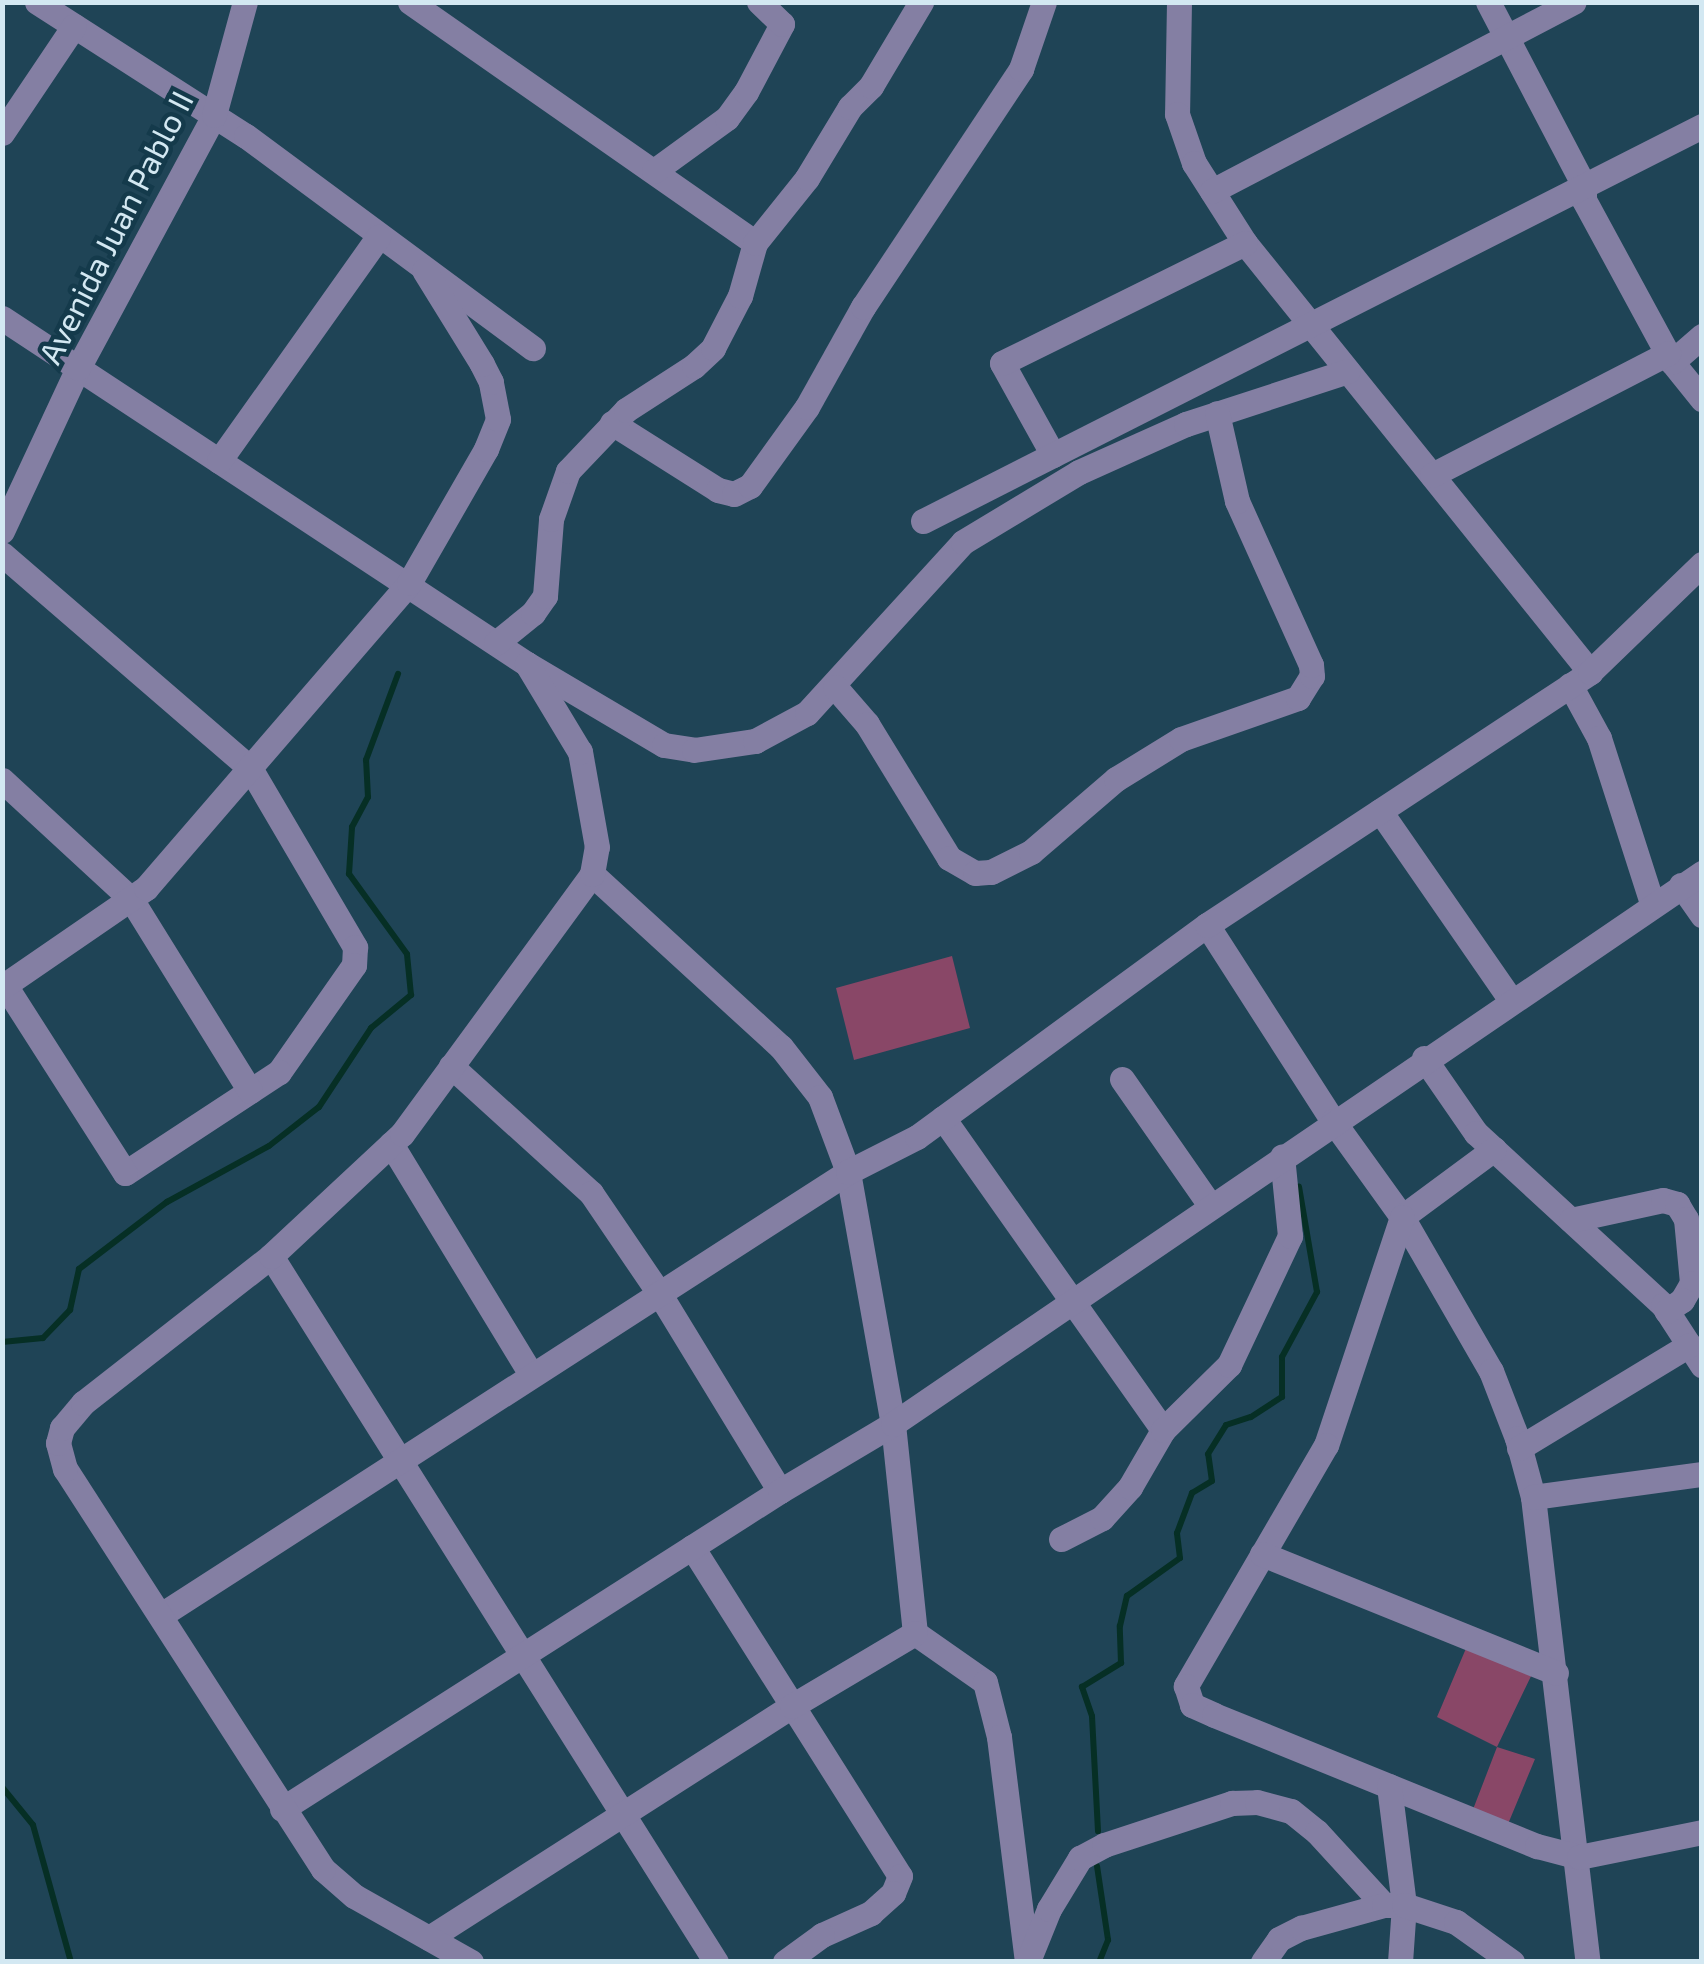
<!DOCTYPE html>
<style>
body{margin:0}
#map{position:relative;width:1704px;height:1964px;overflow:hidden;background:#1f4456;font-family:"Exo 2",sans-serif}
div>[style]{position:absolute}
.green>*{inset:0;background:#894767}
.stream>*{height:6px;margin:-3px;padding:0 3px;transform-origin:3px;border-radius:3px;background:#062f25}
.minor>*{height:25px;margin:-12.5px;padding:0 12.5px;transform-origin:12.5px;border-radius:12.5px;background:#847fa3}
span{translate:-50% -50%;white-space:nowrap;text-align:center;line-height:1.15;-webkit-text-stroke:9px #143a4b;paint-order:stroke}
.street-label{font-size:32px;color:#d3e8f2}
.frame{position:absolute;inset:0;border:5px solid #d3e8f2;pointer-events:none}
</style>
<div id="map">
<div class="green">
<i style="clip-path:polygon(952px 956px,970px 1028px,854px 1060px,836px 988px)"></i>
<i style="clip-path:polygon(1467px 1646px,1533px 1672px,1497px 1747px,1535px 1759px,1508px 1824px,1472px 1812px,1497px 1747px,1437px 1717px)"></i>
</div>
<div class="stream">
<i style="left:2px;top:1342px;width:41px;rotate:-5.6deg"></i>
<i style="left:43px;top:1338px;width:39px;rotate:-46deg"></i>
<i style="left:70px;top:1310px;width:42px;rotate:-77.6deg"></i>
<i style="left:79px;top:1269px;width:111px;rotate:-37.3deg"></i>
<i style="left:167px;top:1202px;width:116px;rotate:-28.8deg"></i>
<i style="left:269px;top:1146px;width:63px;rotate:-38deg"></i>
<i style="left:319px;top:1107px;width:95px;rotate:-56.6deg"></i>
<i style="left:371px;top:1028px;width:52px;rotate:-39.5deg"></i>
<i style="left:411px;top:995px;width:41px;rotate:-95.6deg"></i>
<i style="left:407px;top:954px;width:99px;rotate:-125.9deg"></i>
<i style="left:349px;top:874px;width:47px;rotate:-86.3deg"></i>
<i style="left:352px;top:827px;width:34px;rotate:-62deg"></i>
<i style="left:368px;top:797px;width:37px;rotate:-93deg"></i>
<i style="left:366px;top:760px;width:92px;rotate:-69.6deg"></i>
<i style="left:2px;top:1787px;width:49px;rotate:50.8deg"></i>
<i style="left:33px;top:1825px;width:142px;rotate:74.5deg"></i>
<i style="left:1098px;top:1831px;width:115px;rotate:-93deg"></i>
<i style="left:1092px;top:1716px;width:31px;rotate:-109deg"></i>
<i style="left:1082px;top:1687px;width:46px;rotate:-31.6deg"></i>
<i style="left:1121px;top:1663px;width:37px;rotate:-92deg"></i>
<i style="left:1120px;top:1626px;width:31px;rotate:-77deg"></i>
<i style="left:1127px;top:1596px;width:65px;rotate:-35.6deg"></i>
<i style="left:1180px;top:1558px;width:25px;rotate:-97deg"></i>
<i style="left:1177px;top:1533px;width:43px;rotate:-69.4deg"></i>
<i style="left:1192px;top:1493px;width:23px;rotate:-31deg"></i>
<i style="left:1212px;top:1481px;width:27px;rotate:-98deg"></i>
<i style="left:1208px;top:1454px;width:34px;rotate:-58deg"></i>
<i style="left:1226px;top:1425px;width:26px;rotate:-18deg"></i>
<i style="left:1251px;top:1417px;width:37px;rotate:-33deg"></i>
<i style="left:1282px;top:1397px;width:40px;rotate:-90deg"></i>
<i style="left:1282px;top:1357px;width:74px;rotate:-61.7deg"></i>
<i style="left:1317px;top:1292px;width:107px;rotate:-99.7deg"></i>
<i style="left:1097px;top:1866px;width:75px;rotate:81.5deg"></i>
<i style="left:1108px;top:1940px;width:24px;rotate:112deg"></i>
</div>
<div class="minor">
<i style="left:37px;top:2px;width:248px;rotate:32.7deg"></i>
<i style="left:246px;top:136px;width:357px;rotate:36.5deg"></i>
<i style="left:410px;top:2px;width:421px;rotate:34.9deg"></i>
<i style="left:1179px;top:2px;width:112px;rotate:91deg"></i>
<i style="left:1177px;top:114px;width:52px;rotate:70.9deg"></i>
<i style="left:1194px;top:163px;width:95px;rotate:57.5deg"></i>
<i style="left:1245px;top:243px;width:551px;rotate:51.19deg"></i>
<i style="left:1488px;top:2px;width:208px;rotate:62.4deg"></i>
<i style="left:1584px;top:186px;width:14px;rotate:90deg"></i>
<i style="left:1584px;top:200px;width:184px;rotate:61.5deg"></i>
<i style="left:1672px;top:362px;width:48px;rotate:51deg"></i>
<i style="left:2px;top:133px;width:129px;rotate:-56.1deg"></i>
<i style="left:654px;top:171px;width:90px;rotate:-36deg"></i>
<i style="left:727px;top:118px;width:32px;rotate:-54deg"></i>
<i style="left:746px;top:92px;width:77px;rotate:-62.1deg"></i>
<i style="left:782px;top:24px;width:32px;rotate:-136deg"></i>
<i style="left:1212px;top:191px;width:408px;rotate:-27.6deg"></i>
<i style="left:2px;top:318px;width:629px;rotate:33.39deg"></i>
<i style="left:527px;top:664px;width:159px;rotate:30.6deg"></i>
<i style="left:664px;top:745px;width:30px;rotate:9deg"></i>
<i style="left:694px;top:750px;width:62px;rotate:-8.4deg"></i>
<i style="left:755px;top:741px;width:59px;rotate:-28.3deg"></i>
<i style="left:807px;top:713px;width:231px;rotate:-47.6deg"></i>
<i style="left:963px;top:542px;width:135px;rotate:-31.1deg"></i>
<i style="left:1079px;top:472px;width:117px;rotate:-24.2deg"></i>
<i style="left:1186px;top:424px;width:170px;rotate:-18.1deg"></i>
<i style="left:1672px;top:362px;width:40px;rotate:-41deg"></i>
<i style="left:612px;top:423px;width:125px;rotate:32.3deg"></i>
<i style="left:718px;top:490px;width:16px;rotate:14deg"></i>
<i style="left:734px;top:494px;width:18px;rotate:-27deg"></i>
<i style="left:750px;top:486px;width:97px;rotate:-54.2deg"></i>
<i style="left:807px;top:407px;width:115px;rotate:-60.8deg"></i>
<i style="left:863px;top:307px;width:286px;rotate:-56.4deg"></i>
<i style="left:1021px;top:69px;width:71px;rotate:-71.1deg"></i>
<i style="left:1053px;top:455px;width:105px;rotate:-119deg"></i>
<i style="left:1002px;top:363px;width:271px;rotate:-26.3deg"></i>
<i style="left:219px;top:461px;width:275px;rotate:-54.6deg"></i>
<i style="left:1432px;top:475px;width:266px;rotate:-27.3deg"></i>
<i style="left:923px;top:521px;width:873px;rotate:-26.89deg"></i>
<i style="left:2px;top:531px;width:180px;rotate:-65deg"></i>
<i style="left:78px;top:368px;width:287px;rotate:-61.7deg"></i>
<i style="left:214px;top:115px;width:117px;rotate:-74.7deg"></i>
<i style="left:2px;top:554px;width:328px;rotate:40.8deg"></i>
<i style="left:250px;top:768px;width:208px;rotate:59.6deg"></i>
<i style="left:355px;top:947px;width:18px;rotate:93deg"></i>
<i style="left:354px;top:965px;width:131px;rotate:125deg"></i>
<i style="left:279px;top:1072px;width:184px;rotate:146.7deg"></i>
<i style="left:125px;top:1173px;width:221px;rotate:-122.6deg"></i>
<i style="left:496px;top:643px;width:48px;rotate:-39deg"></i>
<i style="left:533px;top:613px;width:21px;rotate:-55deg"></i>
<i style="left:545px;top:596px;width:77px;rotate:-85.5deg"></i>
<i style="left:551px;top:519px;width:51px;rotate:-70.5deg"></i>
<i style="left:568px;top:471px;width:84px;rotate:-46.4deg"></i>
<i style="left:626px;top:410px;width:81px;rotate:-32.9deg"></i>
<i style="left:694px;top:366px;width:26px;rotate:-43deg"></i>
<i style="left:713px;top:348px;width:59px;rotate:-62.6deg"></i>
<i style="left:740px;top:296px;width:55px;rotate:-74.2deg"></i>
<i style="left:755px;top:243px;width:83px;rotate:-51.3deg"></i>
<i style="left:807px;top:178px;width:83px;rotate:-58.8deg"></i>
<i style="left:850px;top:107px;width:30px;rotate:-45deg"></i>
<i style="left:871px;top:86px;width:98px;rotate:-59.2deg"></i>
<i style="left:1570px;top:685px;width:60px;rotate:61.3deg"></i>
<i style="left:1599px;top:738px;width:173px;rotate:72.2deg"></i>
<i style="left:835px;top:687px;width:49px;rotate:49.1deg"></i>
<i style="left:867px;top:724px;width:157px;rotate:58.5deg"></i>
<i style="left:949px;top:858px;width:30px;rotate:30deg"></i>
<i style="left:975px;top:873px;width:16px;rotate:-4deg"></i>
<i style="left:991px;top:872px;width:45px;rotate:-26.6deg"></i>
<i style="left:1031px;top:852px;width:112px;rotate:-40.7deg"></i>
<i style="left:1116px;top:779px;width:76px;rotate:-31.6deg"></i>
<i style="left:1181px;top:739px;width:124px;rotate:-19.3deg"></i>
<i style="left:1298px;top:698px;width:26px;rotate:-58deg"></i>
<i style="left:1312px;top:676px;width:11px;rotate:-95deg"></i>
<i style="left:1311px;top:665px;width:180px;rotate:-114.3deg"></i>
<i style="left:1237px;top:501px;width:90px;rotate:-102.8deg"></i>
<i style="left:2px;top:780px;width:176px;rotate:42.7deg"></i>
<i style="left:131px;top:899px;width:226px;rotate:58.2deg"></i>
<i style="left:1380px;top:811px;width:230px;rotate:55.3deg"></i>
<i style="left:592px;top:874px;width:256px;rotate:42.5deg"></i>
<i style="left:781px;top:1047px;width:63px;rotate:52deg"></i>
<i style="left:820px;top:1097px;width:80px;rotate:69.5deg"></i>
<i style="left:848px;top:1172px;width:256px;rotate:79.9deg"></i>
<i style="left:893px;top:1424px;width:210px;rotate:84deg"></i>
<i style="left:915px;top:1633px;width:85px;rotate:35deg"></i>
<i style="left:985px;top:1682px;width:57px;rotate:75.7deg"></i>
<i style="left:999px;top:1737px;width:227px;rotate:82.9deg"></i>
<i style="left:1681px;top:885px;width:37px;rotate:55deg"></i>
<i style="left:1207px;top:925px;width:233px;rotate:57.3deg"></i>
<i style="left:1333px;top:1121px;width:118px;rotate:54.3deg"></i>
<i style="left:1402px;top:1217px;width:178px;rotate:60deg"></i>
<i style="left:1491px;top:1371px;width:72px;rotate:68.8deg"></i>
<i style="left:1517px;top:1438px;width:61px;rotate:74.8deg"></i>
<i style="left:1533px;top:1497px;width:468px;rotate:83.3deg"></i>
<i style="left:2px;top:987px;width:175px;rotate:-34.5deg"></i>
<i style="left:146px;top:888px;width:403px;rotate:-49.2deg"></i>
<i style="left:409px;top:583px;width:155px;rotate:-60.1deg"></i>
<i style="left:486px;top:449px;width:32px;rotate:-68deg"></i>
<i style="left:498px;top:419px;width:38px;rotate:-101deg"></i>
<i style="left:491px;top:382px;width:20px;rotate:-117deg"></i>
<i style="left:482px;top:364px;width:110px;rotate:-121.7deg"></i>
<i style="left:1424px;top:1058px;width:91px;rotate:55.3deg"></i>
<i style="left:1476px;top:1133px;width:254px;rotate:42.6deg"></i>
<i style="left:1663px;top:1305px;width:72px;rotate:57deg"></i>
<i style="left:451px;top:1066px;width:189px;rotate:42.2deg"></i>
<i style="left:591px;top:1193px;width:121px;rotate:55.8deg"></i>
<i style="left:659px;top:1293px;width:232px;rotate:58.6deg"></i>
<i style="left:1122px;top:1079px;width:154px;rotate:55.1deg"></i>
<i style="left:943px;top:1118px;width:382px;rotate:54.8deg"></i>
<i style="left:391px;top:1144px;width:269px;rotate:58.7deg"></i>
<i style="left:1494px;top:1149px;width:114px;rotate:143.5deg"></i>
<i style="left:1402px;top:1217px;width:240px;rotate:108.4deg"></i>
<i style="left:1326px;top:1445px;width:279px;rotate:120.2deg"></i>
<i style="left:1186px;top:1686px;width:20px;rotate:72deg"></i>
<i style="left:1192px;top:1705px;width:24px;rotate:24deg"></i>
<i style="left:1214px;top:1715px;width:349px;rotate:22.1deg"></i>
<i style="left:1537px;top:1846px;width:43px;rotate:14.7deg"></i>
<i style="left:1579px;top:1857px;width:126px;rotate:-11.5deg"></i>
<i style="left:1571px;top:1220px;width:94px;rotate:-12.3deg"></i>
<i style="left:1663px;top:1200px;width:15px;rotate:16deg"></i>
<i style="left:1677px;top:1204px;width:17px;rotate:59deg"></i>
<i style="left:1686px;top:1219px;width:64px;rotate:84.6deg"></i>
<i style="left:1692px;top:1283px;width:20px;rotate:120deg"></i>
<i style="left:1682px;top:1300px;width:19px;rotate:144deg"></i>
<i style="left:271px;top:1256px;width:835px;rotate:57.78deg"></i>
<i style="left:1519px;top:1448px;width:199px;rotate:-31.2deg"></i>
<i style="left:1533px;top:1497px;width:171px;rotate:-7.8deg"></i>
<i style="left:1061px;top:1539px;width:46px;rotate:-27.1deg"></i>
<i style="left:1102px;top:1518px;width:42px;rotate:-47.9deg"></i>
<i style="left:1130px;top:1487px;width:66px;rotate:-59.9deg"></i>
<i style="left:1163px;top:1430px;width:93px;rotate:-44.6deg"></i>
<i style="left:1229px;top:1365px;width:143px;rotate:-64.7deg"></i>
<i style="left:1290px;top:1236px;width:80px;rotate:-95.7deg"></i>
<i style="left:692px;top:1547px;width:389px;rotate:57.7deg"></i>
<i style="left:900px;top:1876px;width:18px;rotate:112deg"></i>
<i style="left:893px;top:1893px;width:30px;rotate:138deg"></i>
<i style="left:871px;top:1913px;width:54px;rotate:155.8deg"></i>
<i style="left:822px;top:1935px;width:46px;rotate:143.9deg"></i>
<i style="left:1262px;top:1554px;width:317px;rotate:22deg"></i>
<i style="left:161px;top:1615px;width:817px;rotate:-32.82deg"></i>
<i style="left:848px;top:1172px;width:77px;rotate:-26.9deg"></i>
<i style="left:917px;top:1137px;width:359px;rotate:-36.2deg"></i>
<i style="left:1207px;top:925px;width:459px;rotate:-33.4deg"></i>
<i style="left:1590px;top:672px;width:156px;rotate:-44deg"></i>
<i style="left:1389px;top:1786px;width:120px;rotate:82.8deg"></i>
<i style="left:1404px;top:1905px;width:57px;rotate:94deg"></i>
<i style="left:282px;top:1809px;width:591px;rotate:-32.56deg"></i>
<i style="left:780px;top:1491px;width:131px;rotate:-30.7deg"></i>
<i style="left:893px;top:1424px;width:979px;rotate:-34.26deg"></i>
<i style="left:429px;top:1938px;width:431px;rotate:-32.6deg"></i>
<i style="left:792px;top:1706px;width:143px;rotate:-30.7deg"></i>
<i style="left:1028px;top:1961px;width:56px;rotate:-68deg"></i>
<i style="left:1049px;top:1909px;width:60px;rotate:-58.7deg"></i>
<i style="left:1080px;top:1858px;width:27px;rotate:-28deg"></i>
<i style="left:1104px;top:1845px;width:135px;rotate:-18.2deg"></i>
<i style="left:1232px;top:1803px;width:25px;rotate:-2deg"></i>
<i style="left:1257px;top:1802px;width:35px;rotate:15deg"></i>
<i style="left:1291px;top:1811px;width:33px;rotate:39deg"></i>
<i style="left:1317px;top:1832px;width:99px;rotate:47.5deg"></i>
<i style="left:471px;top:1962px;width:134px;rotate:-150.6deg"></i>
<i style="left:354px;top:1896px;width:41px;rotate:-138.9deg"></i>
<i style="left:323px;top:1869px;width:476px;rotate:-122.8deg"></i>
<i style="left:65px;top:1469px;width:27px;rotate:-105deg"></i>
<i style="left:58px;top:1443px;width:16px;rotate:-75deg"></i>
<i style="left:62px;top:1428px;width:33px;rotate:-50deg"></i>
<i style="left:83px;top:1403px;width:239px;rotate:-38deg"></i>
<i style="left:271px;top:1256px;width:179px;rotate:-43deg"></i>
<i style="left:402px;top:1134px;width:322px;rotate:-53.8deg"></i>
<i style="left:592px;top:874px;width:27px;rotate:-80deg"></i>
<i style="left:597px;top:847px;width:97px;rotate:-100.1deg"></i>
<i style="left:580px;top:752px;width:103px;rotate:-121.1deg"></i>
<i style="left:1263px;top:1962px;width:28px;rotate:-55deg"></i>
<i style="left:1279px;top:1939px;width:25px;rotate:-27deg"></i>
<i style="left:1301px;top:1928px;width:86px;rotate:-15.5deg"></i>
<i style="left:1384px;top:1905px;width:20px"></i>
<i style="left:1404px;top:1905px;width:55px;rotate:18.1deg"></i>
<i style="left:1456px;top:1922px;width:69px;rotate:35.5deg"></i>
</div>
<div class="street-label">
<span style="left:115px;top:227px;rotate:-63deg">Avenida Juan Pablo II</span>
</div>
<div class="frame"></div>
</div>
